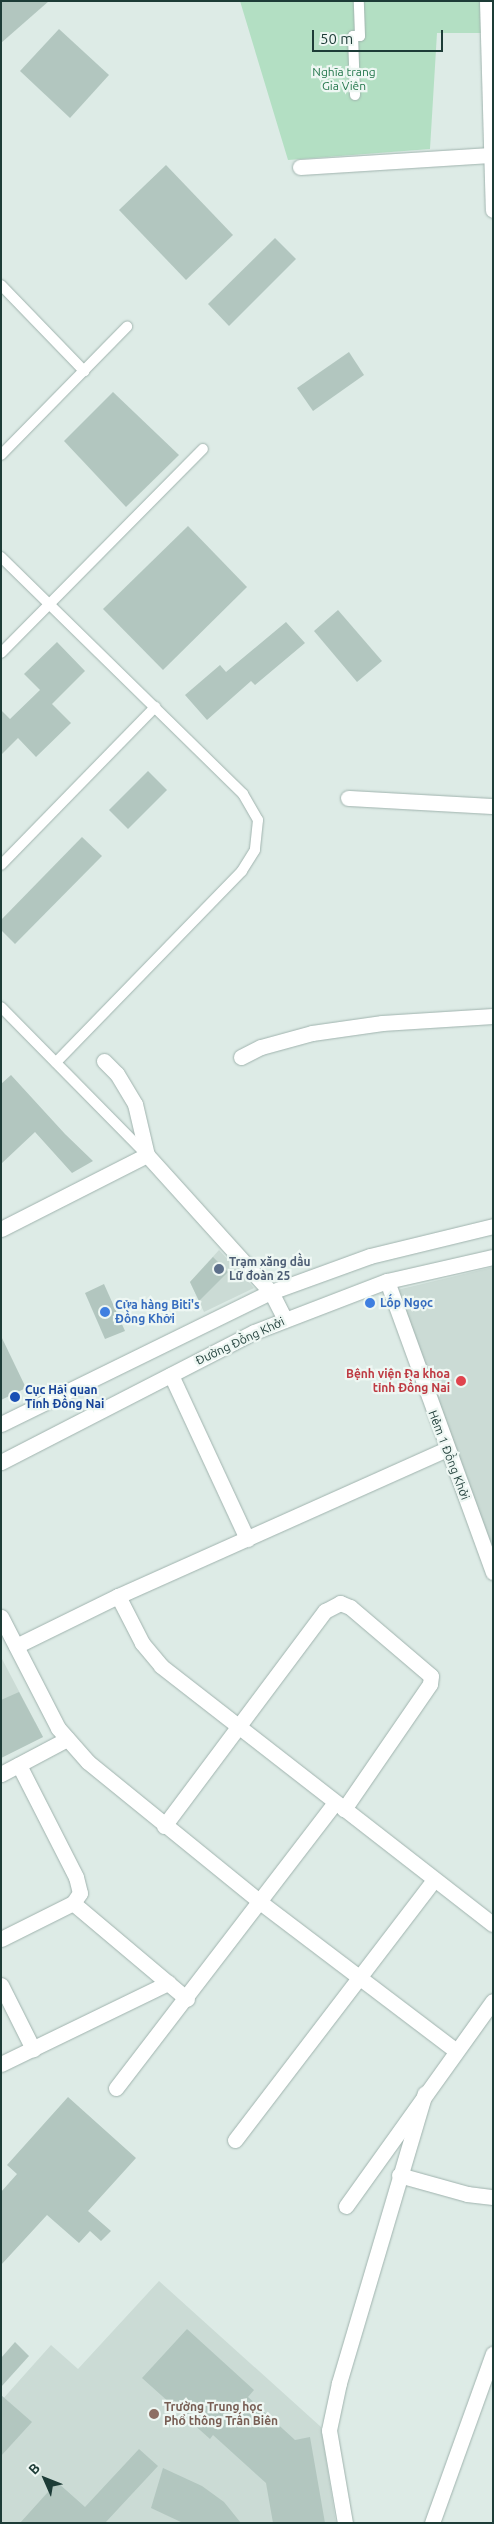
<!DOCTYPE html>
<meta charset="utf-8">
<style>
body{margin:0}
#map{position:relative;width:494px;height:2524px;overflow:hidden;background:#ddebe6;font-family:Ubuntu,sans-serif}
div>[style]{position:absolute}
.built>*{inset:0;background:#cbdbd5}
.green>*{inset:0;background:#b3dfc3}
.building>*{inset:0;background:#b2c6bf}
.roads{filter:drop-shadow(0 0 1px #a0b3ae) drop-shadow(0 0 1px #a0b3ae)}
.lane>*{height:10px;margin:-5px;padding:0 5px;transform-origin:5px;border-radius:5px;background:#fff}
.street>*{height:15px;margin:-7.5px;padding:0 7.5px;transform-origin:7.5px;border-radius:7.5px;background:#fff}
.secondary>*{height:15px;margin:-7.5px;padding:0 7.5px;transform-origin:7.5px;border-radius:7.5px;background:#fff}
.dots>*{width:14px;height:14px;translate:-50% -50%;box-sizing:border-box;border:2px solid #eef7f3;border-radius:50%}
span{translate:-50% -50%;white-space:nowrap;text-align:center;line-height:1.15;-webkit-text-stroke:4.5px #eef7f3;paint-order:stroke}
.park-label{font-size:12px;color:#24774c}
.service-label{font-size:12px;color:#4e5e75;font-weight:700}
.left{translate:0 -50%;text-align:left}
.shop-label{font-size:12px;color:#366cbe;font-weight:700}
.street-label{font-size:12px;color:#1d3c37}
.health-label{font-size:12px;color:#be3a42;font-weight:700}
.right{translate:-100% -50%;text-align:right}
.transit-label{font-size:12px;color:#164399;font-weight:700}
.education-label{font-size:12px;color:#785e54;font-weight:700}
.frame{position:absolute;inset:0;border:2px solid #1d3c37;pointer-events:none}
.north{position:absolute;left:20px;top:2454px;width:50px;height:50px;-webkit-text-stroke:4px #eef7f3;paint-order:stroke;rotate:314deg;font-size:14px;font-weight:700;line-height:20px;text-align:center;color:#1d3c37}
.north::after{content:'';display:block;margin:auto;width:18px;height:22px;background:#1d3c37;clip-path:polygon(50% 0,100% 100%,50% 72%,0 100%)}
.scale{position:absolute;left:312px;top:30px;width:131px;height:22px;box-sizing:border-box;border:2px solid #1d3c37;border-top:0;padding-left:6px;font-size:15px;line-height:18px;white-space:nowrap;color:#1d3c37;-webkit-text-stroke:4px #eef7f3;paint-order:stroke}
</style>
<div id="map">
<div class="built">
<i style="clip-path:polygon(219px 1250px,254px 1288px,204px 1312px,190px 1282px)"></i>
<i style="clip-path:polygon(493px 1267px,493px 1557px,397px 1290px)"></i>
<i style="clip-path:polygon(1px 1657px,43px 1737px,1px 1758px)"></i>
<i style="clip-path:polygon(159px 2281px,321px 2427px,336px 2523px,1px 2523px,1px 2401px,51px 2345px,78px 2369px)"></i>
</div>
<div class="green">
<i style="clip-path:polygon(240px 1px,480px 1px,481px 33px,437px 33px,430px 149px,288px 160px)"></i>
</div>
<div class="building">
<i style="clip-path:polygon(1px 1px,49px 1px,1px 43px)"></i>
<i style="clip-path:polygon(59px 29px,109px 75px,70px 118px,20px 71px)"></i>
<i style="clip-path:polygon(166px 165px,233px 235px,186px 280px,119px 210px)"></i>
<i style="clip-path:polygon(275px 238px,296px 259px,229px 326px,208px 304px)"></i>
<i style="clip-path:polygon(349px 352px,364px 375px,313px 411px,297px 388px)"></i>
<i style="clip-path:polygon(113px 392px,179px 455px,126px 507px,64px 441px)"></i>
<i style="clip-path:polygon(188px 526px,247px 587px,163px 670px,103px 609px)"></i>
<i style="clip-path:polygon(338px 610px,382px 661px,357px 682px,314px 631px)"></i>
<i style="clip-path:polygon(286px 622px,305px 643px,255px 685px,251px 681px,207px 720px,185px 695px,220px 665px,226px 672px)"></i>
<i style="clip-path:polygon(57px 642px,85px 671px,52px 704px,71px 723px,36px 757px,18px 738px,1px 755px,1px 710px,10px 719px,40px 690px,24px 674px)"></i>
<i style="clip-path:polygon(148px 771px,167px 790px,128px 829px,109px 810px)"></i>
<i style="clip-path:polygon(82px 837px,102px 856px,15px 944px,1px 930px,1px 920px)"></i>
<i style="clip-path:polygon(11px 1075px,65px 1134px,93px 1161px,72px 1173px,35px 1132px,1px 1164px,1px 1084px)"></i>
<i style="clip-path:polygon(213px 1257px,228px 1272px,199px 1301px,190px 1282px)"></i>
<i style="clip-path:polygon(104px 1284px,125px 1331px,105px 1339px,85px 1293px)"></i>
<i style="clip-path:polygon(1px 1336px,26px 1388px,1px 1400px)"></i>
<i style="clip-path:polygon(19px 1692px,43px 1737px,1px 1758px,1px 1700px)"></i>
<i style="clip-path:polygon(68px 2097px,136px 2158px,88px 2211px,111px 2231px,101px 2241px,90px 2231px,79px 2243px,47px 2215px,1px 2265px,1px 2192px,17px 2174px,7px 2165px)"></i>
<i style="clip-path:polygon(187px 2329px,254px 2390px,248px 2397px,295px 2440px,310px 2437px,325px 2523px,273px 2523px,266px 2483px,213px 2435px,210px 2439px,142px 2378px)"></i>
<i style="clip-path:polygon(15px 2342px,29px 2356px,1px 2387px,1px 2358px)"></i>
<i style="clip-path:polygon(1px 2395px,32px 2422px,1px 2456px)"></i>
<i style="clip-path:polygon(139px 2449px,158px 2466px,105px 2523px,20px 2523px,57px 2482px,85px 2507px)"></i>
<i style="clip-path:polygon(163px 2468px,202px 2486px,224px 2502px,241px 2523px,183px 2523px,151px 2508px)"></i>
</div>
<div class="roads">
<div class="lane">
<i style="left:355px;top:95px;width:59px;rotate:-91.9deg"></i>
<i style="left:353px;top:36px;width:7px"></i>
<i style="left:360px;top:36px;width:35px;rotate:-92deg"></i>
<i style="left:1px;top:285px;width:120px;rotate:46deg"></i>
<i style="left:1px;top:455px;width:180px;rotate:-45.5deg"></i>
<i style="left:1px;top:557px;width:339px;rotate:44.4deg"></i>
<i style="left:243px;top:794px;width:30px;rotate:60deg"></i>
<i style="left:258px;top:820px;width:30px;rotate:96deg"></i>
<i style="left:255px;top:850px;width:25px;rotate:122deg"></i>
<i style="left:242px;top:871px;width:267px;rotate:134.2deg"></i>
<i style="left:1px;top:653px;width:287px;rotate:-45.3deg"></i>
<i style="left:1px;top:865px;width:221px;rotate:-45.7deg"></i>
<i style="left:1px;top:1007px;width:205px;rotate:45.4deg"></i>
</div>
<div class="street">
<i style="left:487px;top:1px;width:209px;rotate:88.4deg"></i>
<i style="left:300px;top:167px;width:191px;rotate:-3.6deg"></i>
<i style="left:348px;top:798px;width:145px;rotate:3.2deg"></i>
<i style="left:241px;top:1057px;width:22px;rotate:-27deg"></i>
<i style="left:261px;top:1047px;width:53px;rotate:-15.4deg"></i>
<i style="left:312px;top:1033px;width:71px;rotate:-8.1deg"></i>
<i style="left:382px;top:1023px;width:111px;rotate:-3.6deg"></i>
<i style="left:104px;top:1061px;width:18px;rotate:45deg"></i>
<i style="left:117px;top:1074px;width:35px;rotate:59deg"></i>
<i style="left:135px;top:1104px;width:52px;rotate:76.8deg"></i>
<i style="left:147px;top:1155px;width:185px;rotate:47.9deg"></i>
<i style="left:1px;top:1229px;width:164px;rotate:-26.9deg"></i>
<i style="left:387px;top:1281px;width:310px;rotate:70deg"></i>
<i style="left:171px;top:1375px;width:181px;rotate:65.1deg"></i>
<i style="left:118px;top:1596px;width:53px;rotate:62.9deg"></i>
<i style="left:142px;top:1643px;width:30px;rotate:50deg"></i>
<i style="left:161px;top:1666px;width:420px;rotate:37.9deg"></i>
<i style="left:1px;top:1617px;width:125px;rotate:62.8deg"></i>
<i style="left:58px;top:1728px;width:45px;rotate:48.6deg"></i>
<i style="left:88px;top:1762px;width:222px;rotate:39.1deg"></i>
<i style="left:260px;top:1902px;width:246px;rotate:37.2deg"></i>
<i style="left:16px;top:1646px;width:114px;rotate:-26.1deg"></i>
<i style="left:118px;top:1596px;width:359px;rotate:-24.1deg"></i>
<i style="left:1px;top:1774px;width:75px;rotate:-27.9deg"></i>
<i style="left:164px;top:1826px;width:269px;rotate:-53.2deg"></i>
<i style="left:325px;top:1611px;width:17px;rotate:-28deg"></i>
<i style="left:340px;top:1603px;width:11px;rotate:22deg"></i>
<i style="left:350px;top:1607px;width:106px;rotate:40.4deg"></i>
<i style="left:431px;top:1676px;width:8px;rotate:97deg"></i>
<i style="left:430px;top:1684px;width:152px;rotate:124.5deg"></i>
<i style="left:73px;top:1903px;width:149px;rotate:40.1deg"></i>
<i style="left:1px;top:1939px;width:80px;rotate:-26.6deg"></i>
<i style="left:73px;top:1903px;width:12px;rotate:-55deg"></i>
<i style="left:80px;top:1893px;width:16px;rotate:-104deg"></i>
<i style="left:76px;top:1877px;width:126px;rotate:-117deg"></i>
<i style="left:1px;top:1985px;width:72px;rotate:63.4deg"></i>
<i style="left:1px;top:2064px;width:186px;rotate:-25.9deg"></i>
<i style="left:116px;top:2088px;width:359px;rotate:-52.5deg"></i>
<i style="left:235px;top:2140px;width:327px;rotate:-52.6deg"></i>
<i style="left:399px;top:2175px;width:71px;rotate:15.6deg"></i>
<i style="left:467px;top:2194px;width:26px;rotate:7deg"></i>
<i style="left:346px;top:2206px;width:252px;rotate:-54.4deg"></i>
<i style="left:345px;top:2523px;width:94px;rotate:-99.8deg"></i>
<i style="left:329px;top:2430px;width:48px;rotate:-78deg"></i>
<i style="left:339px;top:2383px;width:302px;rotate:-73.5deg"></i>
<i style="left:432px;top:2523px;width:180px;rotate:-70.2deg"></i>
</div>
<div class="secondary">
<i style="left:271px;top:1292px;width:31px;rotate:63deg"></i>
<i style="left:1px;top:1424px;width:301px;rotate:-26.1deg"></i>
<i style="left:271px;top:1292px;width:105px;rotate:-20deg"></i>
<i style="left:370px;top:1256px;width:127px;rotate:-13.7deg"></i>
<i style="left:1px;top:1462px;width:284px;rotate:-27.2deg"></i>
<i style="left:254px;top:1332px;width:142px;rotate:-21deg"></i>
<i style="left:387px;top:1281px;width:109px;rotate:-12.8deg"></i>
</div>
</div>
<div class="dots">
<i style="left:219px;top:1269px;background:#5c6f8a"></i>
<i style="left:370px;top:1303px;background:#3f7fe0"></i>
<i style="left:105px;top:1312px;background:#3f7fe0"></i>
<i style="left:461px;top:1381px;background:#e0444e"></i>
<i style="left:15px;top:1397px;background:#1a4fb4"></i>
<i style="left:154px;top:2414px;background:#8d6e63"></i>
</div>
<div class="park-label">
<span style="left:344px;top:79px">Nghĩa trang<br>Gia Viên</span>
</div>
<div class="service-label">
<span class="left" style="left:229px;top:1269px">Trạm xăng dầu<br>Lữ đoàn 25</span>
</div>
<div class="shop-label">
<span class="left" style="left:380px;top:1303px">Lốp Ngọc</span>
<span class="left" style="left:115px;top:1312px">Cửa hàng Biti's<br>Đồng Khởi</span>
</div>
<div class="street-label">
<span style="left:240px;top:1341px;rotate:-25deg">Đường Đồng Khởi</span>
<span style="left:449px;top:1455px;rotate:69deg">Hẻm 1 Đồng Khởi</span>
</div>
<div class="health-label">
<span class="right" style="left:450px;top:1381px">Bệnh viện Đa khoa<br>tỉnh Đồng Nai</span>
</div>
<div class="transit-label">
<span class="left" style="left:25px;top:1397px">Cục Hải quan<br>Tỉnh Đồng Nai</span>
</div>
<div class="education-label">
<span class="left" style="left:164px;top:2414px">Trường Trung học<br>Phổ thông Trấn Biên</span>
</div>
<div class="frame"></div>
<div class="north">B</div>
<div class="scale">50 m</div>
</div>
